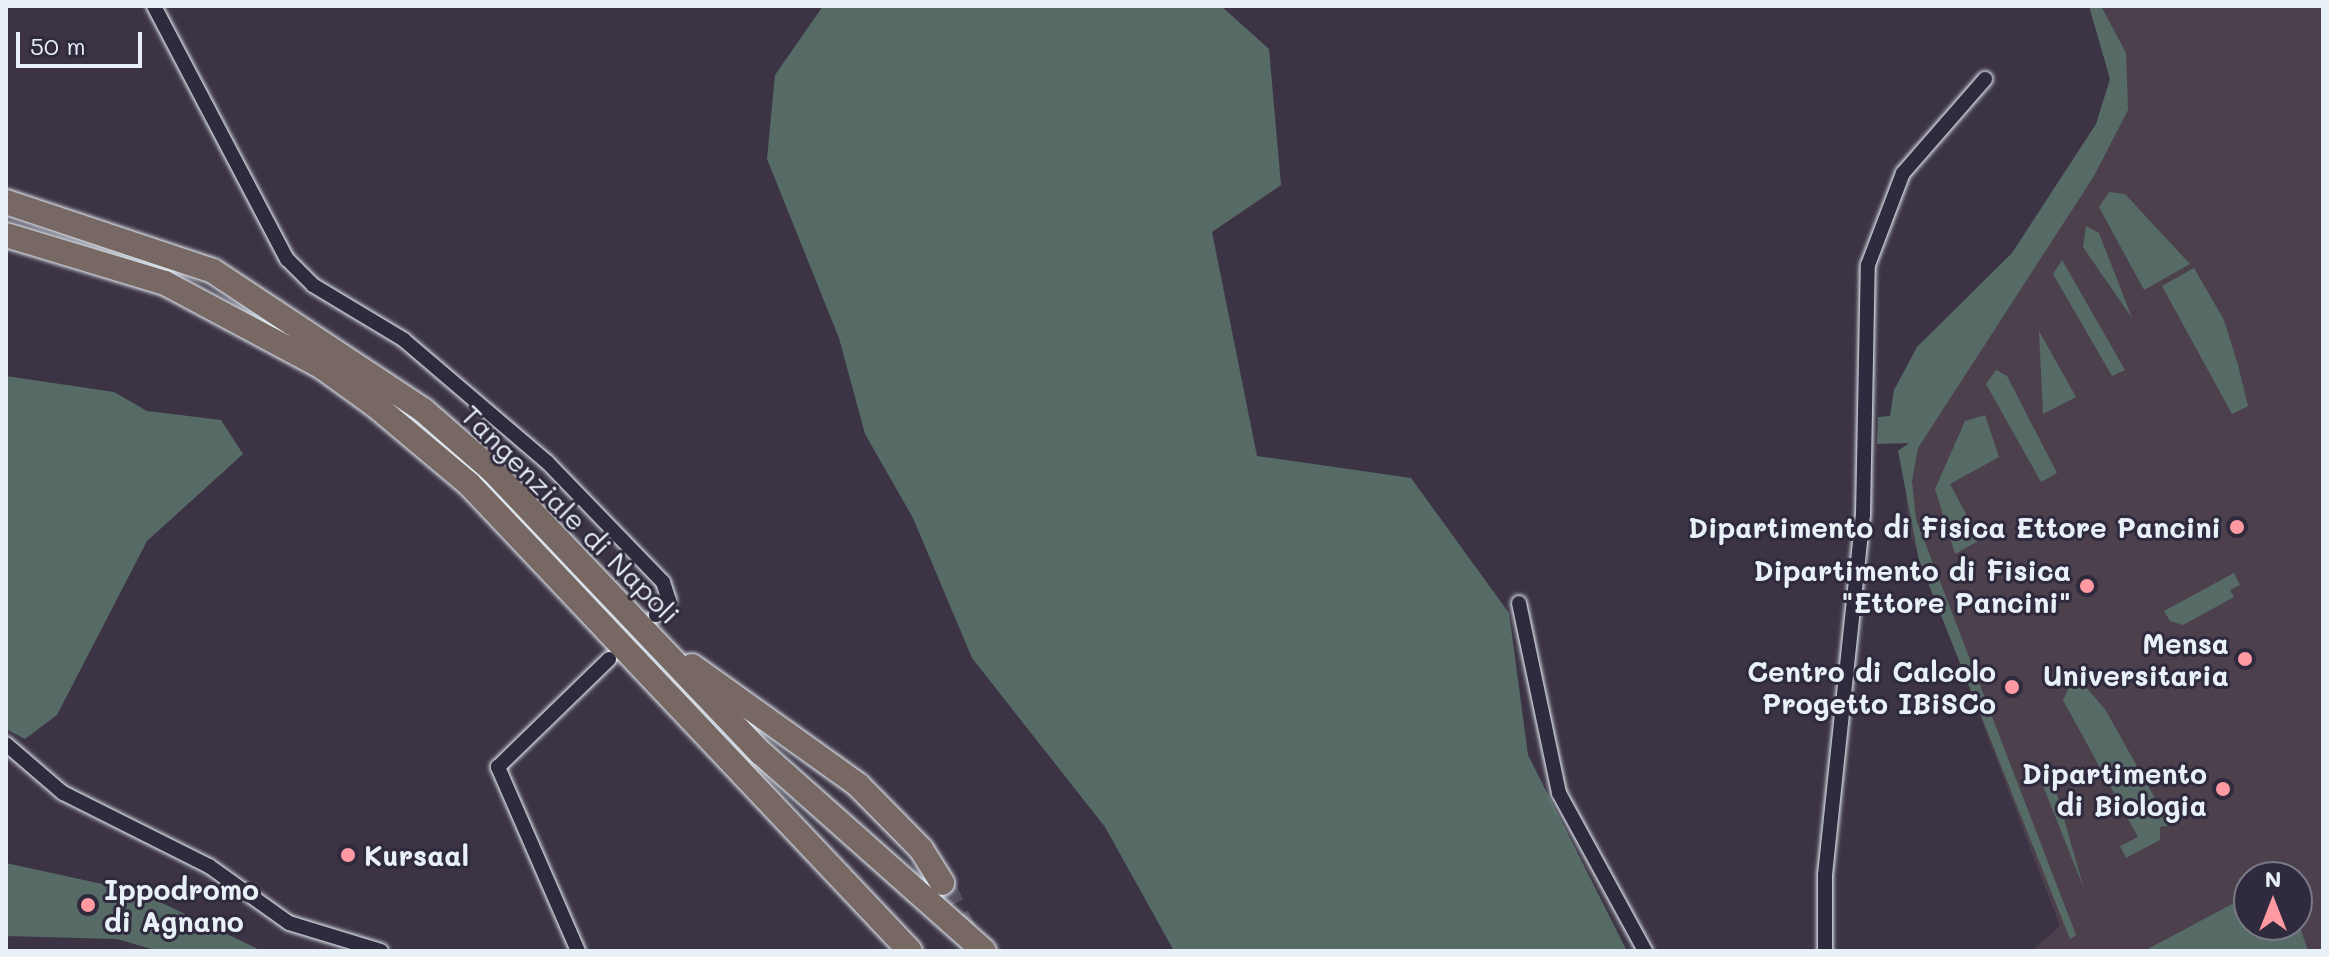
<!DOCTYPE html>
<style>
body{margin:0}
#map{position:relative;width:2329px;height:957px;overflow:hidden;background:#3c3444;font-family:Mali,sans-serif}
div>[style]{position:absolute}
.built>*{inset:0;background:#4c404c}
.green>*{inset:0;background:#566b66}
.motorway-tunnel>*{height:24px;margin-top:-12px;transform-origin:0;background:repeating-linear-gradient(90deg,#56505f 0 24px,transparent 0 36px)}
.roads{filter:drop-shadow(0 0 2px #e8f1f8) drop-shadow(0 0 2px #e8f1f8)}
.minor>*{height:14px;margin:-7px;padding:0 7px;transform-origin:7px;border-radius:7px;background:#2f2a3d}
.motorway>*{height:24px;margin:-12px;padding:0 12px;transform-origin:12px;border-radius:12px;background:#776864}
.dots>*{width:22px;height:22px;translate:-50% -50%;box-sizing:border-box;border:4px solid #2f2a3d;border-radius:50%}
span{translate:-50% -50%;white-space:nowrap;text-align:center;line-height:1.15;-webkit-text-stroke:6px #2f2a3d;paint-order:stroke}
.street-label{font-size:28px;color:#e8f1f8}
.poi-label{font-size:28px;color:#e8f1f8;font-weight:700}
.right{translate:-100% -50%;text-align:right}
.left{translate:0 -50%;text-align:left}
.frame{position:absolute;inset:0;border:8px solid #e8f1f8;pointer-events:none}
.north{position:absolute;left:2233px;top:861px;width:80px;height:80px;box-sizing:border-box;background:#2f2a3d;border:2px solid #797a88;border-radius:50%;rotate:0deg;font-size:22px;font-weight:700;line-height:32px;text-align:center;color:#e8f1f8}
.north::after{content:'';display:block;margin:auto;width:28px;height:36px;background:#ff9aa2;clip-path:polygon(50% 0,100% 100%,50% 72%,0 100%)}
.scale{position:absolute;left:16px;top:32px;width:126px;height:36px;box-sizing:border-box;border:4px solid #e8f1f8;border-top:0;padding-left:10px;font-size:24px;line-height:28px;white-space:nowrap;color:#e8f1f8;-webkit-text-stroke:6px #2f2a3d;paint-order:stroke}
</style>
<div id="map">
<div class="built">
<i style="clip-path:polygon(evenodd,2093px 6px,2323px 6px,2323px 951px,2032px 951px,2060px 926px,1908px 528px,1904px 460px,2017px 288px,2099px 123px,2113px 80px,2093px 6px,2249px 877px,2297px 877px,2297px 925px,2249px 925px,2249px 877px)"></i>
</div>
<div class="green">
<i style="clip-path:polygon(823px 6px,1221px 6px,1269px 49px,1281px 185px,1212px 232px,1257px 456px,1411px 478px,1509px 613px,1528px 755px,1627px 951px,1174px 951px,1105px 827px,972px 658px,913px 518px,865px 434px,839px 338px,767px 159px,775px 75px)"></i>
<i style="clip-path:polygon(2089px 6px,2101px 6px,2126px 53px,2128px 110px,2094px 176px,1918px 448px,1912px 481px,1916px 519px,2076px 935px,2070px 939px,1919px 560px,1898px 451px,1909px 443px,1877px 444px,1878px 417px,1890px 416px,1894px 390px,1917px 347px,2012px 253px,2096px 124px,2110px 79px)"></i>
<i style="clip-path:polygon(2109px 192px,2125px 194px,2190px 264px,2144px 290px,2099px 207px)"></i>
<i style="clip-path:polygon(2086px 226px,2099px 233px,2132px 318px,2083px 247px)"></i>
<i style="clip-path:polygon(2062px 260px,2125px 370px,2112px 376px,2053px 274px)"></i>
<i style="clip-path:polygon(2194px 268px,2224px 320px,2238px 365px,2248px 406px,2232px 414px,2162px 286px)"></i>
<i style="clip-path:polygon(2039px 331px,2076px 397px,2043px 414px)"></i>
<i style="clip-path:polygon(1996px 370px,2007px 376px,2057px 473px,2041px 482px,1986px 384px)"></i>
<i style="clip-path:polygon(6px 376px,114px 392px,147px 411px,221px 420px,243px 454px,147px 541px,57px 715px,25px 739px,6px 729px)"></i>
<i style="clip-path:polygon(1985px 415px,1999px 457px,1950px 484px,1980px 540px,1955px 554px,1935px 489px,1965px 421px)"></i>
<i style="clip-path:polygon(2234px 573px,2240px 585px,2230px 590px,2234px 597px,2183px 625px,2170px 621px,2164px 611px)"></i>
<i style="clip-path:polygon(2083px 684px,2105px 709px,2170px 825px,2160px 827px,2160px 840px,2126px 858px,2120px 846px,2138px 837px,2063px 700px,2070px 685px)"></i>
<i style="clip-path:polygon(2050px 770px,2084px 889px,2038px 773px)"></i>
<i style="clip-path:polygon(6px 863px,139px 892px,262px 951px,158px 951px,117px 939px,6px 936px)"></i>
<i style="clip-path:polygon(2249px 895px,2249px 925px,2297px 925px,2297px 918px,2308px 951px,2144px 951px)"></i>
</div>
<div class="motorway-tunnel">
<i style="left:942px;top:883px;width:61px;rotate:64.7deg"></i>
</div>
<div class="roads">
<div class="minor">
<i style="left:154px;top:6px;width:286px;rotate:62.3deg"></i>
<i style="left:287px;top:259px;width:37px;rotate:45deg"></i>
<i style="left:313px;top:285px;width:106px;rotate:31.1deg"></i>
<i style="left:404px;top:340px;width:188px;rotate:40.5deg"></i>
<i style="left:547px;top:462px;width:167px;rotate:46deg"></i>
<i style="left:663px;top:582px;width:19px;rotate:72deg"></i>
<i style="left:669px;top:600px;width:20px;rotate:131deg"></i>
<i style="left:1519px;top:603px;width:194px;rotate:78.1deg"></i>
<i style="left:1559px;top:793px;width:180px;rotate:61.4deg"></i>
<i style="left:6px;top:744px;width:75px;rotate:40.7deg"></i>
<i style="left:63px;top:793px;width:163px;rotate:26.6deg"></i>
<i style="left:209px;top:866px;width:98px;rotate:35.5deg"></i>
<i style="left:289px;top:923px;width:96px;rotate:16.9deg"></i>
<i style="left:578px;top:951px;width:201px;rotate:-113.5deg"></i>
<i style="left:498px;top:767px;width:155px;rotate:-44.2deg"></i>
<i style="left:1825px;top:951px;width:76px;rotate:-90deg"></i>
<i style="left:1825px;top:875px;width:362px;rotate:-84deg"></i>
<i style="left:1863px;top:515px;width:250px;rotate:-88.9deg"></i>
<i style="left:1868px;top:265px;width:98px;rotate:-69.2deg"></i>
<i style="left:1903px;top:173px;width:125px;rotate:-48.9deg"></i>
</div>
<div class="motorway">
<i style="left:6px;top:202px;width:218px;rotate:18.4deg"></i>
<i style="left:213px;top:271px;width:252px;rotate:33.5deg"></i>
<i style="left:423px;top:410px;width:91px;rotate:41deg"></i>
<i style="left:492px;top:470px;width:390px;rotate:46.5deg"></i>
<i style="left:761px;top:753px;width:298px;rotate:41.6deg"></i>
<i style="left:6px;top:235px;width:166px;rotate:16.8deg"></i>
<i style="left:165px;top:283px;width:178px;rotate:28.1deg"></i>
<i style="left:322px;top:367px;width:67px;rotate:35.8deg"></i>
<i style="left:376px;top:406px;width:121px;rotate:40deg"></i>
<i style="left:469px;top:484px;width:642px;rotate:46.64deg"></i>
<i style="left:692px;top:666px;width:204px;rotate:35.6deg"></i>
<i style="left:858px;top:785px;width:90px;rotate:45.5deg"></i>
<i style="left:921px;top:849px;width:40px;rotate:58deg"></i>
</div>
</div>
<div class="dots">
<i style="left:2237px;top:527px;background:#ff9aa2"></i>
<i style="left:2087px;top:586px;background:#ff9aa2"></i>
<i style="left:2245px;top:659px;background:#ff9aa2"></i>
<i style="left:2012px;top:687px;background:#ff9aa2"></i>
<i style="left:2223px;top:789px;background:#ff9aa2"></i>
<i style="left:348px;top:855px;background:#ff9aa2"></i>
<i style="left:88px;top:905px;background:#ff9aa2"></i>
</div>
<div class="street-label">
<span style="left:571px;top:514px;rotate:45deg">Tangenziale di Napoli</span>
</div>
<div class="poi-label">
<span class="right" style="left:2221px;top:527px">Dipartimento di Fisica Ettore Pancini</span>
<span class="right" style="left:2071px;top:586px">Dipartimento di Fisica<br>"Ettore Pancini"</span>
<span class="right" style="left:2229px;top:659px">Mensa<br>Universitaria</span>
<span class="right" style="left:1996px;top:687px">Centro di Calcolo<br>Progetto IBiSCo</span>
<span class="right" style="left:2207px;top:789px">Dipartimento<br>di Biologia</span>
<span class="left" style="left:364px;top:855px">Kursaal</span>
<span class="left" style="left:104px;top:905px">Ippodromo<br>di Agnano</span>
</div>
<div class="frame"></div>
<div class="north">N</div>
<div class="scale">50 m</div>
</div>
